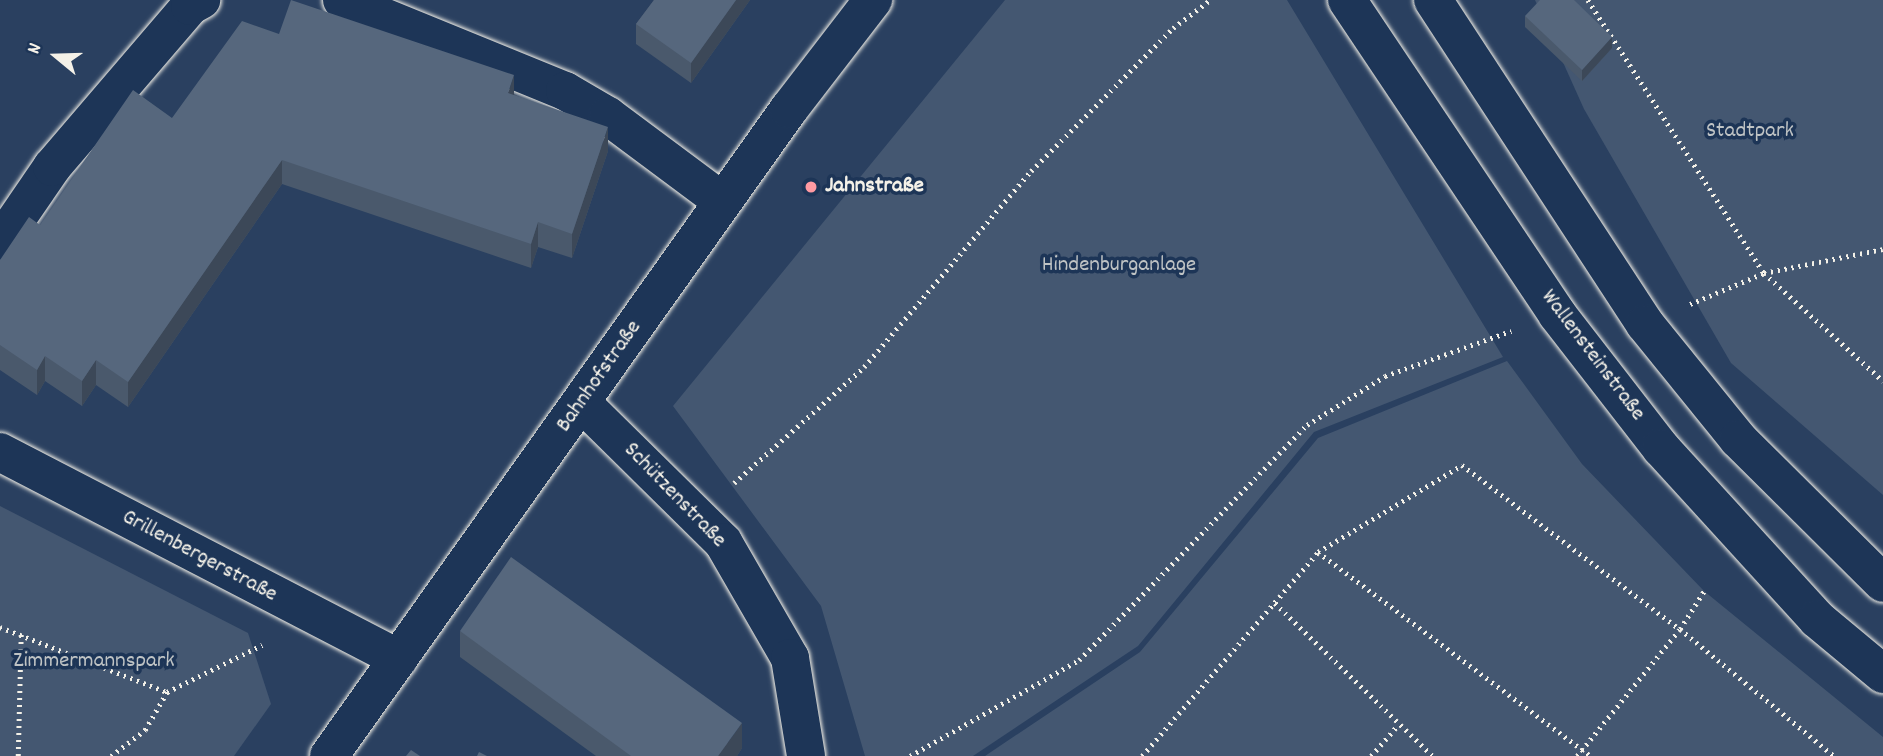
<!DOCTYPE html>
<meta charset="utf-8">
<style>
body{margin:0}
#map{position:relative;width:1883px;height:756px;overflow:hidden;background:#2a4060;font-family:Dekko,sans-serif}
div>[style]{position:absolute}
.green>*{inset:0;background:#445771}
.path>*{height:4.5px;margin-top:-2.25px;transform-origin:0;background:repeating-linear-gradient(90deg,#f4f1e8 0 2px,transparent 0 7px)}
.roads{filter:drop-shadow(0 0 2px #f4f1e8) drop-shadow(0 0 2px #f4f1e8)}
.minor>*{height:38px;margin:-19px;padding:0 19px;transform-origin:19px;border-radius:19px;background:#1d3557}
.major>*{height:38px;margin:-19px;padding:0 19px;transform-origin:19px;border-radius:19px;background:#1d3557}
.wall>*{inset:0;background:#4a596c}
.shaded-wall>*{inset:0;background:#3c4858}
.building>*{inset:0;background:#56677d}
.dots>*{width:19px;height:19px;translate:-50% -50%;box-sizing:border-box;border:4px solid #1d3557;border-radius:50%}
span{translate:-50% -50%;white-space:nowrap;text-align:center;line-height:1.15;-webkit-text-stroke:7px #1d3557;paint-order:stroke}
.park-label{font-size:23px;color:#bfc3c4}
.poi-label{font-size:23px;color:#f4f1e8;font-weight:700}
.left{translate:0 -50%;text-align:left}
.street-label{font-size:23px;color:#f4f1e8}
.north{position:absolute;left:21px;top:21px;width:70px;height:70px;-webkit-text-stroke:5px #1d3557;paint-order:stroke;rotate:289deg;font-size:19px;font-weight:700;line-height:28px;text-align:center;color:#f4f1e8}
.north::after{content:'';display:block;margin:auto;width:24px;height:32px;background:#f4f1e8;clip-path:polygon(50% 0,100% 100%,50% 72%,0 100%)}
</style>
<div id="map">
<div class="green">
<i style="clip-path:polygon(1005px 0,1287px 0,1503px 357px,1314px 432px,1138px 646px,973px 756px,865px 756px,821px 606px,673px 406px)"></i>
<i style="clip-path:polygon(1535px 0,1883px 0,1883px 495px,1731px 363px,1584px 109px)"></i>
<i style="clip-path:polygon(1507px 361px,1582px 464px,1704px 591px,1883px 737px,1883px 756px,985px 756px,1140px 652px,1318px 438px)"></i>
<i style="clip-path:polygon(0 506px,248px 633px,271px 704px,234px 756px,0 756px)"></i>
</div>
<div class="path">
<i style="left:1588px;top:0;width:325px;rotate:57.2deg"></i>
<i style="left:1764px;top:273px;width:161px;rotate:42.2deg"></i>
<i style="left:1690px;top:304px;width:80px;rotate:-22.7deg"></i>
<i style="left:1764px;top:273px;width:121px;rotate:-11.4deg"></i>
<i style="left:734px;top:483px;width:174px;rotate:-41.7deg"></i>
<i style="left:864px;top:367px;width:257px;rotate:-49.6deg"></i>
<i style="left:1031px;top:171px;width:202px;rotate:-45.2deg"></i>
<i style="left:1173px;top:28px;width:46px;rotate:-37.1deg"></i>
<i style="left:1318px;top:552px;width:341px;rotate:36.8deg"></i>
<i style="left:1275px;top:603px;width:220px;rotate:44.1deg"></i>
<i style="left:0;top:627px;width:179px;rotate:21.3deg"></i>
<i style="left:167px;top:692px;width:106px;rotate:-26.3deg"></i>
<i style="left:18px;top:756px;width:124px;rotate:-88.6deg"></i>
<i style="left:111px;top:756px;width:43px;rotate:-37.4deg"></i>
<i style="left:145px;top:730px;width:44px;rotate:-59.9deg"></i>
<i style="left:910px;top:756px;width:194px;rotate:-29.6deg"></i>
<i style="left:1079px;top:660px;width:327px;rotate:-45.9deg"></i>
<i style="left:1307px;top:425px;width:92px;rotate:-32.1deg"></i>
<i style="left:1385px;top:376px;width:134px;rotate:-19.7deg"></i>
<i style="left:1142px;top:756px;width:269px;rotate:-49.2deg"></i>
<i style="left:1318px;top:552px;width:168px;rotate:-31.1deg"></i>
<i style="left:1462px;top:465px;width:273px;rotate:37deg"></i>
<i style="left:1680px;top:629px;width:200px;rotate:39.5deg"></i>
<i style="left:1371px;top:756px;width:41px;rotate:-48.9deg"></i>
<i style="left:1577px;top:756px;width:164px;rotate:-51deg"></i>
<i style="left:1680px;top:629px;width:45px;rotate:-57.7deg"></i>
</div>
<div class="roads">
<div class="minor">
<i style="left:342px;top:0;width:241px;rotate:22.2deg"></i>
<i style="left:565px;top:91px;width:50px;rotate:30.2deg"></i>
<i style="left:608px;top:116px;width:142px;rotate:36.7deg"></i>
<i style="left:0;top:243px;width:92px;rotate:-55.6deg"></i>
<i style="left:52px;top:167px;width:212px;rotate:-49.4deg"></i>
<i style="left:190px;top:6px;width:13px;rotate:-29deg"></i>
<i style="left:582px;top:403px;width:198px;rotate:44.6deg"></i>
<i style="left:723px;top:542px;width:134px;rotate:60deg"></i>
<i style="left:790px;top:658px;width:99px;rotate:80.7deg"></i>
<i style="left:0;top:452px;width:449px;rotate:27.4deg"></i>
</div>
<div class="major">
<i style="left:1347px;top:0;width:378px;rotate:56.2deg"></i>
<i style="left:1557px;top:314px;width:170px;rotate:52.2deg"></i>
<i style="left:1661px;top:448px;width:231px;rotate:47.6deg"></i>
<i style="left:1817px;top:619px;width:86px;rotate:39.8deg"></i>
<i style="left:1433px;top:0;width:387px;rotate:56.8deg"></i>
<i style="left:1645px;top:324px;width:148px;rotate:51deg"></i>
<i style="left:1738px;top:439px;width:204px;rotate:44.8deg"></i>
<i style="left:329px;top:756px;width:794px;rotate:-54.59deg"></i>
<i style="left:789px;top:109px;width:138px;rotate:-52.4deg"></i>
</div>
</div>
<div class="wall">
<i style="clip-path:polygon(654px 0,750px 0,691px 83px,636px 44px,636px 24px)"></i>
<i style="clip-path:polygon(1525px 16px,1612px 48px,1582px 81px,1525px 27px)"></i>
<i style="clip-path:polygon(279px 34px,514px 94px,608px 151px,572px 258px,538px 247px,531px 268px,282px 184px,128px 407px,96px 385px,82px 406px,45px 381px,37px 395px,0 370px,0 260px,40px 225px,172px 118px)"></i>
<i style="clip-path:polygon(460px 631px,742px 748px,737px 756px,596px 756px,460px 657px)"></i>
</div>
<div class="shaded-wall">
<i style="clip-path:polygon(736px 0,750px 0,691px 83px,691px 63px)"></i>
<i style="clip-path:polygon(1612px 37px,1612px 48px,1582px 81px,1582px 70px)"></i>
<i style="clip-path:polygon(514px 75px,514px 99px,508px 93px)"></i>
<i style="clip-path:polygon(608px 127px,608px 151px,572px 258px,572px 234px)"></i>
<i style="clip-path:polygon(282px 160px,282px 184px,128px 407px,128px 382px)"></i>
<i style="clip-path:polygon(538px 222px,538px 247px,531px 268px,531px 244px)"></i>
<i style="clip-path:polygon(45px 356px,45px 381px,37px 395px,37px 370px)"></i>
<i style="clip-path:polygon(96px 360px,96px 385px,82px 406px,82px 381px)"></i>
<i style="clip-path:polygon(742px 723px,742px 748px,737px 756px,718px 756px)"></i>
</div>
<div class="building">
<i style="clip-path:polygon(291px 0,514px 75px,508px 93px,608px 127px,572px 234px,538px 222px,531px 244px,282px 160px,128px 382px,96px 360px,82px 381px,45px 356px,37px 370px,0 345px,0 260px,29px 217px,40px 225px,133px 90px,172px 118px,242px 21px,279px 34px)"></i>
<i style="clip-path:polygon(654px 0,736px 0,691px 63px,636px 24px)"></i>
<i style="clip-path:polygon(1540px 0,1574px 0,1612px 37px,1582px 70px,1525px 16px)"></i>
<i style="clip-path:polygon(511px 557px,742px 723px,718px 756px,631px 756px,460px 631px)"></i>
<i style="clip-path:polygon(411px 750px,420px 756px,406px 756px)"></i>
<i style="clip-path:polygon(479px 752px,487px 756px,477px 756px)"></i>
</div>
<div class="dots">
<i style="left:811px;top:187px;background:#ff9aa2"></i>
</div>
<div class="park-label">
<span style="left:1750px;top:132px">Stadtpark</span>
<span style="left:1119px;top:266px">Hindenburganlage</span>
<span style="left:94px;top:662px">Zimmermannspark</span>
</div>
<div class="poi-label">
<span class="left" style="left:825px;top:187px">Jahnstraße</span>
</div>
<div class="street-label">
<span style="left:1592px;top:356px;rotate:53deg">Wallensteinstraße</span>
<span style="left:600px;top:377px;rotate:-55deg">Bahnhofstraße</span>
<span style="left:674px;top:496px;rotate:46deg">Schützenstraße</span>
<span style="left:199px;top:557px;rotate:28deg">Grillenbergerstraße</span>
</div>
<div class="north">N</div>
</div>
